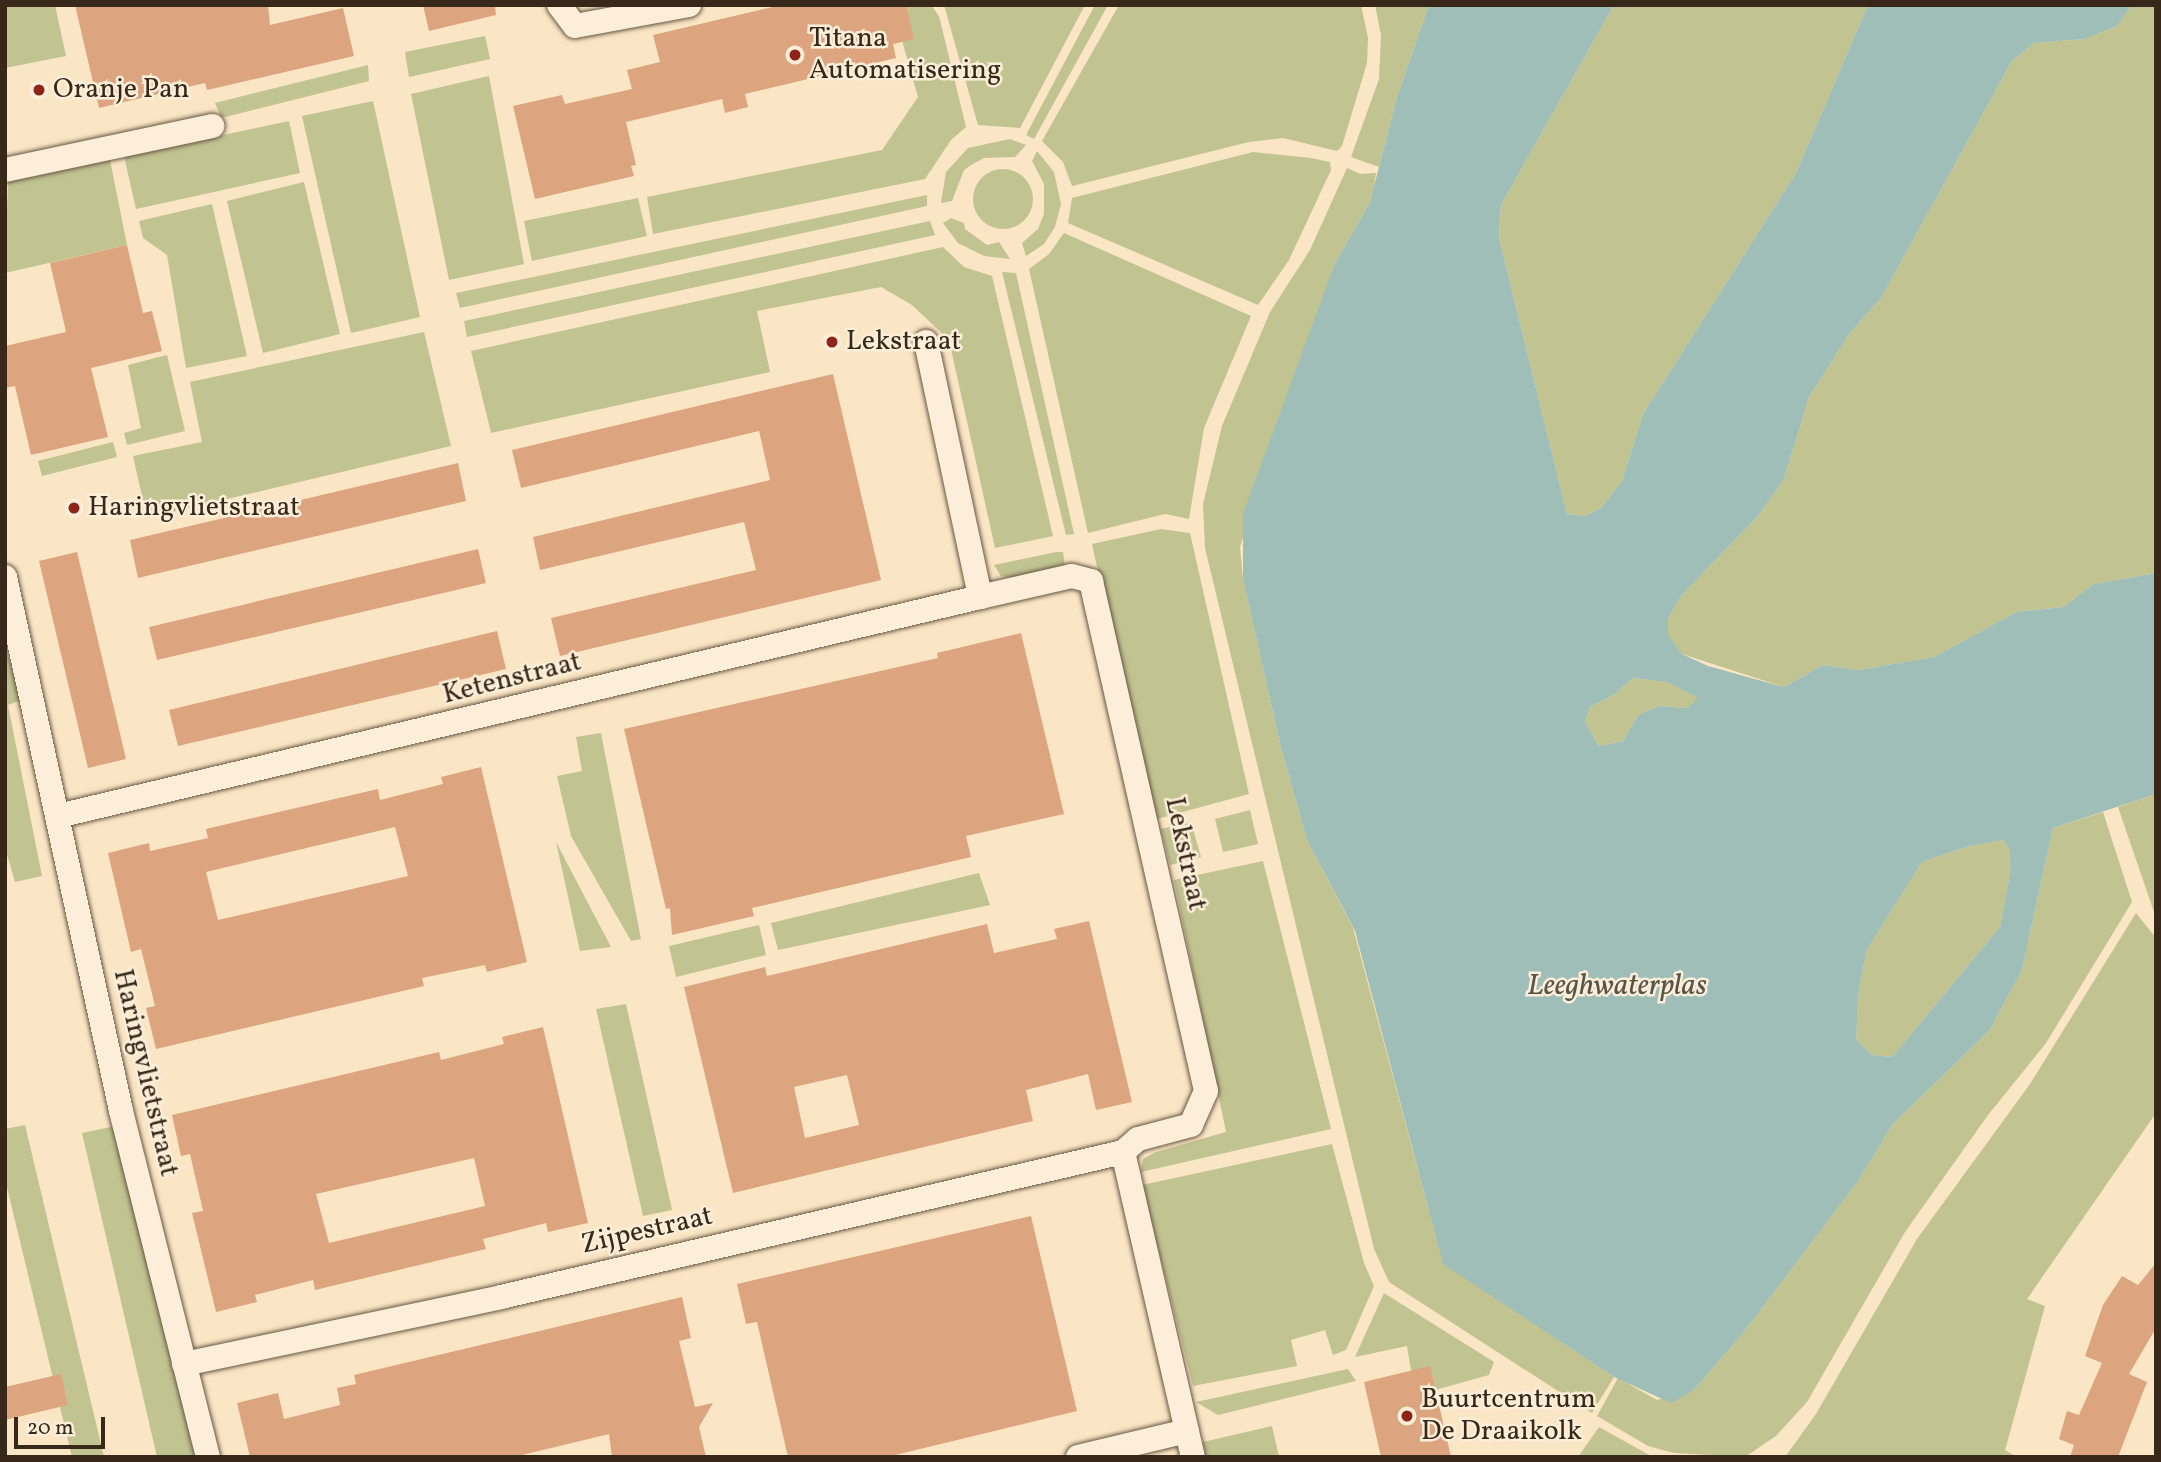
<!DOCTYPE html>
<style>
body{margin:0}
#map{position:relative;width:2161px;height:1462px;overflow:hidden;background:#fae5c4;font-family:Vollkorn,serif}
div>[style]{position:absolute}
.green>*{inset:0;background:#c1c391}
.round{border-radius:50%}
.water>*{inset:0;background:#9fbeb8}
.building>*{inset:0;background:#dca580}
.roads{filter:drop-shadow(0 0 2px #685744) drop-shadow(0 0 2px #685744)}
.minor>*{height:24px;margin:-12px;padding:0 12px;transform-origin:12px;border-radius:12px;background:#fceed9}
.dots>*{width:19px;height:19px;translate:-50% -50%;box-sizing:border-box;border:4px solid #fceed9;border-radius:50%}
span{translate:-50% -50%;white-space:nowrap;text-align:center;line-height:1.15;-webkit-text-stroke:5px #fceed9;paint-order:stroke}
.poi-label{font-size:28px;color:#382819}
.left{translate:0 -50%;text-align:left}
.street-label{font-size:28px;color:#382819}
.water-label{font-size:30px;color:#575549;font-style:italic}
.frame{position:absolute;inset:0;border:7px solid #382819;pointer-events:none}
.scale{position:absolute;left:14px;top:1417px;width:91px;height:32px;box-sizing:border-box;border:4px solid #382819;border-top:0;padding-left:9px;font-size:21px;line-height:24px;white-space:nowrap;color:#382819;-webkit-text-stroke:5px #fceed9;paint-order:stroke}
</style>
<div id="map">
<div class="green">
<i style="clip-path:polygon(5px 5px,55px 5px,66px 56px,5px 68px)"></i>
<i style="clip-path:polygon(892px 5px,931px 5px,939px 16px,966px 127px,951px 140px,925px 179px,653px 234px,647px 197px,882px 150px,918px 97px)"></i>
<i style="clip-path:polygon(944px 5px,1085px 5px,1020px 128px,978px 125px)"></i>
<i style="clip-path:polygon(1095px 5px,1108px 5px,1034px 139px,1026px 135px)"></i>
<i style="clip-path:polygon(1119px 5px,1361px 5px,1368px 38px,1367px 63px,1342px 146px,1337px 151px,1283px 138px,1249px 142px,1072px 186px,1063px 162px,1042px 141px)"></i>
<i style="clip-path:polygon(1375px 5px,1429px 5px,1397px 97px,1379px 167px,1351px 157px,1379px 79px,1381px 35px)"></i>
<i style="clip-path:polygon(1614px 5px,1868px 5px,1796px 173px,1643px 414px,1622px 481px,1601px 508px,1584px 516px,1567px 514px,1499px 238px,1501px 205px)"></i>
<i style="clip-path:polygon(2132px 5px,2156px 5px,2156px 573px,2094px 584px,2063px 607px,2016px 612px,1934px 657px,1858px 670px,1823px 665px,1784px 687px,1682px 654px,1668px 636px,1668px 619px,1681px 596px,1758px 516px,1784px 479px,1809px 397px,1850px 333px,1881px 298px,2012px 61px,2034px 43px,2085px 39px,2117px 26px)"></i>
<i style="clip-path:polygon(485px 36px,490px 59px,409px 77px,405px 52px)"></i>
<i style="clip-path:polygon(368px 65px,369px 81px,221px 118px,215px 103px)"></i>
<i style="clip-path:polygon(489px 76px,524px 264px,449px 280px,411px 94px)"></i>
<i style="clip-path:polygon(373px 101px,420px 317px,351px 333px,302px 116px)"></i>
<i style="clip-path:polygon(289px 121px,300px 173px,136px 209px,124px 156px)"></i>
<i style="clip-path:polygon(1010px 139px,1026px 145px,1015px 157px,984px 158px,971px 165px,964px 170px,952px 201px,941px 203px,946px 172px,968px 148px)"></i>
<i style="clip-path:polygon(1037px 151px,1054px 172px,1061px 204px,1055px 227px,1044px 244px,1026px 256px,1022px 243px,1038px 229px,1044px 214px,1044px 184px,1032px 161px)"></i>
<i style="clip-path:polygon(1253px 152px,1311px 158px,1330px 162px,1331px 170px,1289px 260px,1258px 305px,1068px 223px,1072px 198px)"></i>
<i style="clip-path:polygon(110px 160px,127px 245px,5px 273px,8px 182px)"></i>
<i style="clip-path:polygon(1347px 168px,1360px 174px,1376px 173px,1374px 187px,1370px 202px,1335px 263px,1240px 547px,1243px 579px,1281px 748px,1307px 840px,1353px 928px,1443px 1263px,1614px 1377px,1592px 1413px,1389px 1282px,1374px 1249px,1205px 548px,1203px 504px,1222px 426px,1270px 312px,1310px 250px)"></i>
<i class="round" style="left:973px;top:169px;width:60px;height:60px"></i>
<i style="clip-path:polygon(304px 182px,340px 334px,263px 353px,227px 201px)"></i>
<i style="clip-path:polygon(927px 195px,927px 206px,460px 308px,456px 293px)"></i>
<i style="clip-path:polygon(638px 198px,647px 236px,532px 261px,524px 221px)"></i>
<i style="clip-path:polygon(212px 204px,247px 356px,186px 368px,167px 255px,143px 238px,139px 221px)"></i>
<i style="clip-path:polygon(951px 218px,964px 223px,965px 229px,987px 245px,999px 242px,1010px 259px,984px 256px,958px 243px,943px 223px)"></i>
<i style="clip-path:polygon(930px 221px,935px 235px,467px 337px,464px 321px)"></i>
<i style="clip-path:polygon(1064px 233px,1251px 316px,1204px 428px,1189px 519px,1165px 514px,1088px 533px,1029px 269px,1049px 254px)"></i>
<i style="clip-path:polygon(943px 247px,964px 267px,992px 276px,1053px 536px,995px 548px,949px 340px,912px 305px,881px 287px,757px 311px,770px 372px,491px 433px,471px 351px)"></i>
<i style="clip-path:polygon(1002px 272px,1016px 273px,1074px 534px,1066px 535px)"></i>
<i style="clip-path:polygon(424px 332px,451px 446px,147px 518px,133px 456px,202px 442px,190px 382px)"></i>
<i style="clip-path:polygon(167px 355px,185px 431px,127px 445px,124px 433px,141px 428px,128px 365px)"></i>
<i style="clip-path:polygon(113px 442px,117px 457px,42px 476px,38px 461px)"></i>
<i style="clip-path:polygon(1161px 529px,1190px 533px,1249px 794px,1153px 820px,1092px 544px)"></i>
<i style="clip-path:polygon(1056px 552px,1063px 552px,1065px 567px,1012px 578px,1001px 576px,994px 565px)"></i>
<i style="clip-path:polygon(5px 645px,21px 700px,8px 705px,42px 876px,15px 882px,5px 848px)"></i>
<i style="clip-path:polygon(1633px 678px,1667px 682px,1699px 698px,1687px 708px,1659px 706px,1638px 715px,1623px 741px,1599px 746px,1585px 722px,1590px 707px,1615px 694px)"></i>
<i style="clip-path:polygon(601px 733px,641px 939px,631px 941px,571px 836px,557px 776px,582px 771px,576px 737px)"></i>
<i style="clip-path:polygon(2156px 794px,2156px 918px,2118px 807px)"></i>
<i style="clip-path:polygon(1250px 810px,1258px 844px,1223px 852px,1215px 819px)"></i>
<i style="clip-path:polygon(2103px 812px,2132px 902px,2046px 1043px,1988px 1115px,1905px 1232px,1807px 1402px,1776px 1436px,1745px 1457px,1674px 1453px,1648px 1446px,1597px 1416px,1618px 1378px,1657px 1400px,1694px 1390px,1744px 1332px,1858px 1181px,1893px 1124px,1990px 1030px,2022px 970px,2053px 828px)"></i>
<i style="clip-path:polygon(1191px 822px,1201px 857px,1170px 865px,1161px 829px)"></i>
<i style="clip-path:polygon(2004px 840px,2010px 852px,2009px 879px,2000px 927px,1892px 1057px,1872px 1055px,1856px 1039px,1859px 988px,1867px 950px,1883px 924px,1922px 862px,1966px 847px)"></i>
<i style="clip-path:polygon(556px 842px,611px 947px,580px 951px)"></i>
<i style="clip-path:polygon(1263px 861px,1331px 1129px,1141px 1172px,1143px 1159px,1156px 1152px,1226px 1132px,1174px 880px)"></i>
<i style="clip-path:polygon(979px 873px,990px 905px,778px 950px,771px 923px)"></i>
<i style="clip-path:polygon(2136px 913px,2156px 938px,2156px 1113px,2027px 1299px,2045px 1306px,2005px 1450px,2017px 1457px,1785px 1457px,1816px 1414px,1917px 1239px,2030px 1084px)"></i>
<i style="clip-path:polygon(759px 925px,766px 955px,676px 977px,669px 946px)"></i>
<i style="clip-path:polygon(626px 1004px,672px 1210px,643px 1216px,596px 1009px)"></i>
<i style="clip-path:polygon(130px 1123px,209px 1457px,157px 1457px,82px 1133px)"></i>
<i style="clip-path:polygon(25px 1125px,104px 1457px,72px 1457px,5px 1179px,5px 1129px)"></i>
<i style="clip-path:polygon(1332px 1144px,1364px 1263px,1374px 1286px,1346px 1350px,1333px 1355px,1325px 1330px,1291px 1340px,1297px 1366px,1193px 1386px,1142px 1185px)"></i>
<i style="clip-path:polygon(1384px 1293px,1494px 1362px,1489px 1375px,1435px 1390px,1411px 1371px,1407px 1346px,1355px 1357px)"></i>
<i style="clip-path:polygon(1348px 1369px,1356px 1381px,1218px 1415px,1196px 1402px)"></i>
<i style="clip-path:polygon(1272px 1426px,1279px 1457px,1206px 1457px,1203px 1442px)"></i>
<i style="clip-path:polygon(1599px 1427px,1651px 1456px,1652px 1457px,1578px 1457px)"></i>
</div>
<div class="water">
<i style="clip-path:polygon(evenodd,1429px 5px,1614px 5px,1501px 205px,1499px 238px,1567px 514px,1584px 516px,1601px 508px,1622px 481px,1643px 414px,1796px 173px,1868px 5px,2132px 5px,2117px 26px,2085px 39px,2034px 43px,2012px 61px,1881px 298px,1850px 333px,1809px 397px,1784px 479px,1758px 516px,1681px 596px,1668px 619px,1668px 635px,1682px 654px,1708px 666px,1784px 687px,1823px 665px,1858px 670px,1934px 657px,2016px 612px,2063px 607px,2094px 584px,2156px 573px,2156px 794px,2053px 828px,2022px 970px,1990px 1030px,1893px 1124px,1858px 1181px,1744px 1332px,1694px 1390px,1671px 1403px,1614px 1377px,1443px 1264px,1355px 931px,1307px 840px,1281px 748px,1243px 579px,1243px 514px,1335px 263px,1370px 202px,1397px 97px,1429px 5px,1633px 678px,1667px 682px,1698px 698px,1687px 708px,1659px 706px,1638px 715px,1623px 741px,1599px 746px,1585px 722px,1590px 707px,1615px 694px,1633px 678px,1429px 5px,2004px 840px,2010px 852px,2009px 879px,2000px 927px,1892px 1057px,1872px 1055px,1856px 1039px,1859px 988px,1867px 950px,1883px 924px,1922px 862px,1966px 847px,2004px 840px)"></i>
</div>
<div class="building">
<i style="clip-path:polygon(75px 5px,268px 5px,270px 25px,343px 8px,354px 56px,207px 90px,205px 83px,99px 108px)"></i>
<i style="clip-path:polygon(423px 5px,495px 5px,496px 15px,429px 31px)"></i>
<i style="clip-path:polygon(781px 5px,906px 5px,914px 39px,893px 44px,896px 58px,745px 94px,748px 107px,725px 113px,722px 99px,626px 122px,636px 165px,631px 166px,634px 176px,535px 199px,513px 106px,562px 95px,565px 104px,632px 89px,627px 70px,660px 62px,653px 35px)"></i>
<i style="clip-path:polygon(127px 245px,143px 313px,152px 311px,162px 351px,91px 368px,108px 437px,31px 455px,15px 386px,5px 388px,5px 346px,66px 332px,50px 263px)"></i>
<i style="clip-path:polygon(833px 374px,881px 580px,560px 656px,551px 618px,756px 570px,744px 522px,540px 570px,533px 537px,770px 480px,759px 431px,521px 488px,512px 450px)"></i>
<i style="clip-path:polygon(458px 463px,466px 501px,138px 578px,130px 540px)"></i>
<i style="clip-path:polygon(478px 549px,486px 583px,157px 660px,149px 627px)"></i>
<i style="clip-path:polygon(77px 552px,126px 759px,88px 768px,39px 561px)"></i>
<i style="clip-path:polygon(497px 631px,506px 669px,178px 746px,169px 710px)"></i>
<i style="clip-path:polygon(1021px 633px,1064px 814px,966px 836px,971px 857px,752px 908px,754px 916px,672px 935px,670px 908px,666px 909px,624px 729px,938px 658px,937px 653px)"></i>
<i style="clip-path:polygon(evenodd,481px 767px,527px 962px,487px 972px,485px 965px,422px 978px,424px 986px,156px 1049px,146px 1008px,155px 1006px,141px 949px,131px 952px,108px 853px,149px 843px,150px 851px,208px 838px,206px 829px,378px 789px,380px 800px,443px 784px,441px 777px,481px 767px,395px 827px,408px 876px,218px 920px,206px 872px,395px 827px)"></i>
<i style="clip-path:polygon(evenodd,1089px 921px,1132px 1102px,1096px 1110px,1088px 1074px,1026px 1090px,1033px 1121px,733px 1193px,684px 987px,765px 967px,767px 976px,987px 924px,994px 953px,1057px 939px,1054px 929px,1089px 921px,847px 1075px,859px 1125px,805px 1138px,794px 1087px,847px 1075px)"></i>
<i style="clip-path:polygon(evenodd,543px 1027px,588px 1223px,548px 1232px,546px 1223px,483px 1239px,486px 1249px,315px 1290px,313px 1280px,255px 1295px,257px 1302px,216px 1312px,192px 1213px,203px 1211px,190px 1154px,181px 1156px,172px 1115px,439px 1052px,441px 1060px,504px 1044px,502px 1037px,543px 1027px,474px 1158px,485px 1206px,329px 1243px,316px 1194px,474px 1158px)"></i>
<i style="clip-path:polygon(1031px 1216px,1077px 1411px,887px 1457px,788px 1457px,757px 1322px,746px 1324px,737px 1284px)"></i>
<i style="clip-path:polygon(2156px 1263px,2156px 1328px,2129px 1374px,2147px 1382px,2118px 1457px,2070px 1457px,2074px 1445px,2059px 1439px,2067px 1411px,2079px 1415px,2102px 1363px,2085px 1356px,2103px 1305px,2122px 1276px,2138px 1285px)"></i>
<i style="clip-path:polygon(682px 1297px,691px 1338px,679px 1341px,695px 1407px,713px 1403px,699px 1427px,706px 1457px,612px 1457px,609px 1434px,514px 1457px,250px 1457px,237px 1403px,278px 1393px,284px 1419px,340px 1405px,337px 1388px,356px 1384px,354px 1375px)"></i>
<i style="clip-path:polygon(1430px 1366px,1451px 1457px,1381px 1457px,1364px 1382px)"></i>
<i style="clip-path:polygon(61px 1374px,68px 1405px,5px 1420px,5px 1387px)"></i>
</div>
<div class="roads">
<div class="minor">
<i style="left:559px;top:5px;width:26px;rotate:53deg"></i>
<i style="left:575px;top:26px;width:116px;rotate:-10.4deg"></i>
<i style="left:5px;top:170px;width:212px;rotate:-12deg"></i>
<i style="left:926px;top:342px;width:261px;rotate:78deg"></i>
<i style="left:980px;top:597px;width:94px;rotate:-12.9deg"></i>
<i style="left:1072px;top:576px;width:20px;rotate:15deg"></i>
<i style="left:1091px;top:581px;width:523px;rotate:77.29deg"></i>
<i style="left:1206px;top:1091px;width:37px;rotate:114deg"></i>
<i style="left:1191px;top:1125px;width:55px;rotate:165.2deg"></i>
<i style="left:1138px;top:1139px;width:20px;rotate:139deg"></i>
<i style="left:1123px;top:1152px;width:313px;rotate:77.1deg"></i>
<i style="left:5px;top:577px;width:546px;rotate:77.74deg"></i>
<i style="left:121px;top:1111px;width:357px;rotate:75.9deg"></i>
<i style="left:58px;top:816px;width:948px;rotate:-13.36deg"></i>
<i style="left:184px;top:1364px;width:324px;rotate:-11.9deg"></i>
<i style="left:501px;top:1297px;width:639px;rotate:-13.12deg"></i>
<i style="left:1078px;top:1457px;width:112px;rotate:-13.4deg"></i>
</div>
</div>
<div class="dots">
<i style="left:795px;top:55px;background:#8f2418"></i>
<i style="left:39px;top:90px;background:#8f2418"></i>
<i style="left:832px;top:342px;background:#8f2418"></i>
<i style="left:74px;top:508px;background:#8f2418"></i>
<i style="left:1407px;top:1416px;background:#8f2418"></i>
</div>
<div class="poi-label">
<span class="left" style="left:809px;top:55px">Titana<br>Automatisering</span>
<span class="left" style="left:53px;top:90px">Oranje Pan</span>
<span class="left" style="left:846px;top:342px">Lekstraat</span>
<span class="left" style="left:88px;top:508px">Haringvlietstraat</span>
<span class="left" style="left:1421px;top:1416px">Buurtcentrum<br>De Draaikolk</span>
</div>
<div class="street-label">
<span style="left:512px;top:679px;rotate:-14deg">Ketenstraat</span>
<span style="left:1185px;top:854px;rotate:78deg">Lekstraat</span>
<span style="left:145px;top:1073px;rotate:77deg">Haringvlietstraat</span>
<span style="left:647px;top:1231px;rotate:-13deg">Zijpestraat</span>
</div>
<div class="water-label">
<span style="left:1617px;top:986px">Leeghwaterplas</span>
</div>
<div class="frame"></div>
<div class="scale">20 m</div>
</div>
